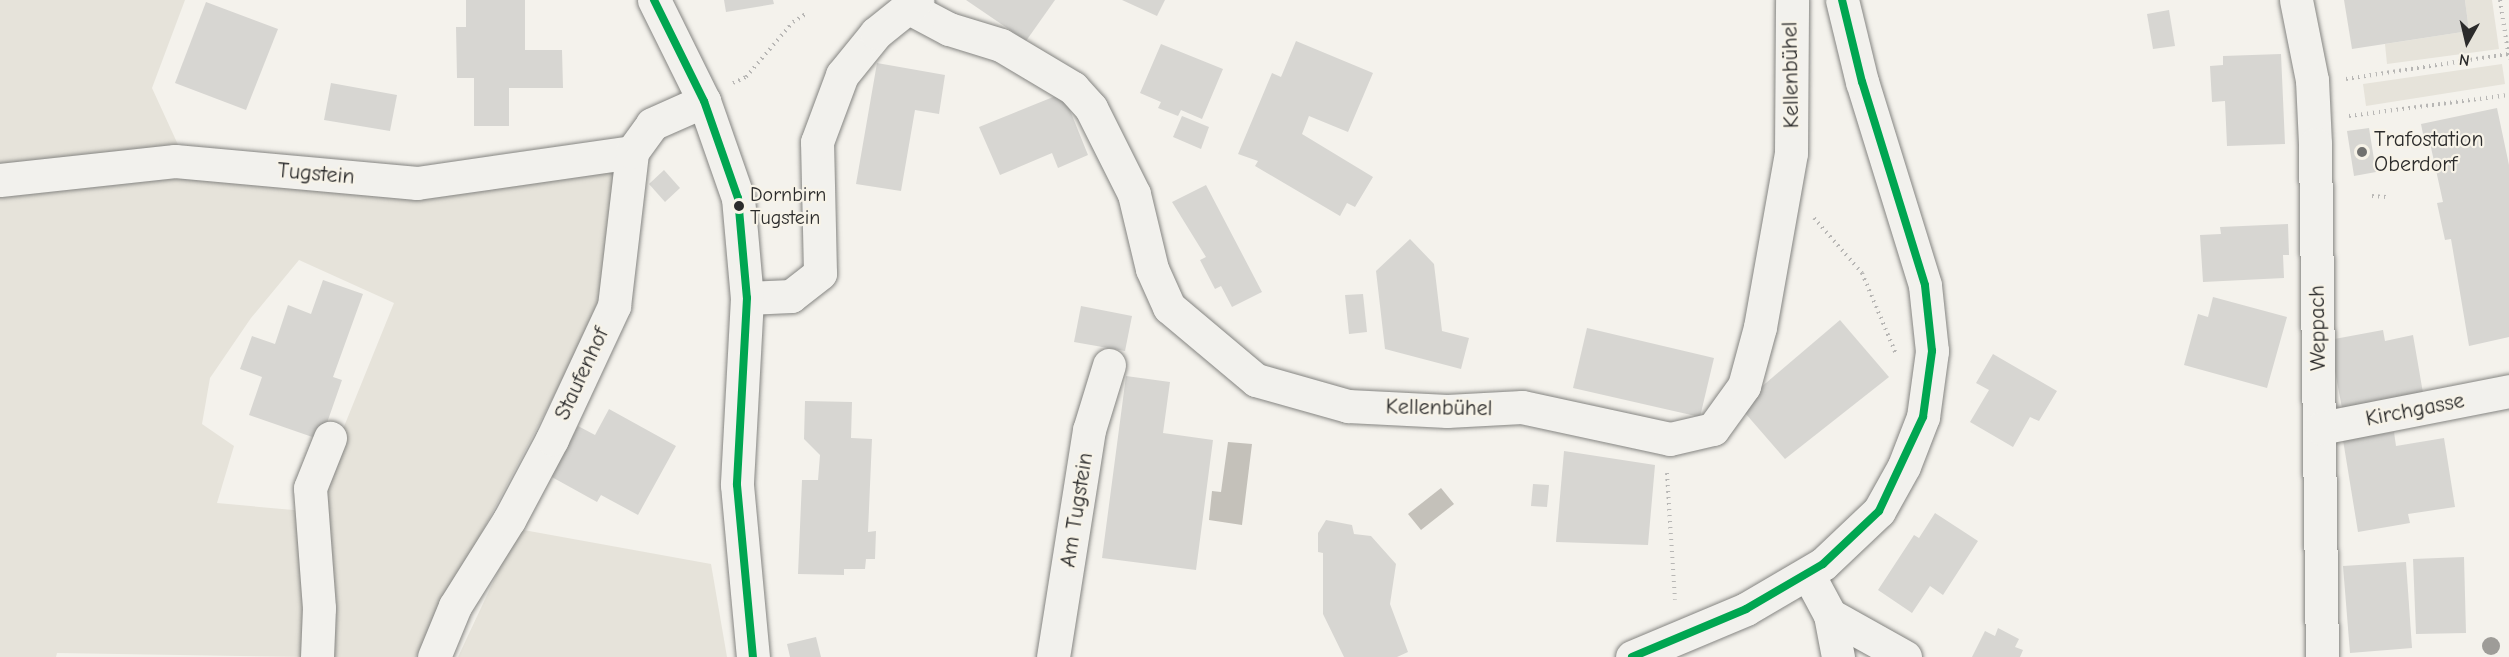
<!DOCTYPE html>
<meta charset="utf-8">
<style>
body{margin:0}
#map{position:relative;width:2509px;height:657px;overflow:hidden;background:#f4f2ec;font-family:"Comic Neue",sans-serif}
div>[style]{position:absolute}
.green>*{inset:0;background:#e6e3da}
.water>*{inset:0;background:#c4c1ba}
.building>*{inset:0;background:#d7d6d2}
.path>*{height:4px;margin-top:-2px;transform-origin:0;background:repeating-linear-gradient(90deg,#b8b7b5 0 1.5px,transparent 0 6px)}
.roads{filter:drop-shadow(0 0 2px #858582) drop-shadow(0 0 2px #858582)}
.minor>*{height:33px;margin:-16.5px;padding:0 16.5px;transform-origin:16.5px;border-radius:16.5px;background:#f2f1ed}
.major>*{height:33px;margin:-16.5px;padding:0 16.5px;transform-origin:16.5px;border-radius:16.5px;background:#f2f1ed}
.bus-1>*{height:8px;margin:-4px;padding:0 4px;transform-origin:4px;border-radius:4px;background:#00a651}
.trees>*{width:18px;height:18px;margin:-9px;border-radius:50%;background:#9e9c98}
.dots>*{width:16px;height:16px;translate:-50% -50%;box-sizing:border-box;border:3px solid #f7f3e8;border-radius:50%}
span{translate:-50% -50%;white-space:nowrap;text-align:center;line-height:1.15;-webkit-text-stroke:4.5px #f7f3e8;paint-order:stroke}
.bus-label{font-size:20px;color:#2b2b2b}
.left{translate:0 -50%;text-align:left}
.street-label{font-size:22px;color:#2b2b2b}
.poi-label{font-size:22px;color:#2b2b2b}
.north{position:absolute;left:2437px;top:12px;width:60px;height:60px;-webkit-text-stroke:4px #f7f3e8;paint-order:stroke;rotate:188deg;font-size:16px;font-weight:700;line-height:24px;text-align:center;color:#2b2b2b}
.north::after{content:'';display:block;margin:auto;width:21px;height:27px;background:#2b2b2b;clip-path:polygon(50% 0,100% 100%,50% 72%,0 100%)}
</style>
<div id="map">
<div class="green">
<i style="clip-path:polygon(0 0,185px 0,152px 88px,191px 173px,619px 169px,610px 265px,586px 335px,416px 657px,325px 657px,324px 476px,394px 303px,299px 260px,251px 318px,210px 378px,202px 424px,234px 446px,217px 503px,304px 511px,307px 657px,57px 653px,56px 657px,0 657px)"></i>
<i style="clip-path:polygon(2465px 0,2492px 0,2499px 49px,2387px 64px,2385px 44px,2469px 31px)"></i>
<i style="clip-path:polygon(2502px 64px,2505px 84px,2366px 106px,2363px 84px)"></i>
<i style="clip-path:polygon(518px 529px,711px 564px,727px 657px,458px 657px)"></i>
</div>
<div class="water">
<i style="clip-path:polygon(1228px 442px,1252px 444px,1242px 525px,1209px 520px,1212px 491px,1221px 492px)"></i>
<i style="clip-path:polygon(1441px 488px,1454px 504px,1421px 530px,1408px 514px)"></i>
</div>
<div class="building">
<i style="clip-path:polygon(466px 0,525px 0,525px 50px,562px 50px,563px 88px,509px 88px,509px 126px,474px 126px,474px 78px,457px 78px,456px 27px,466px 27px)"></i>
<i style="clip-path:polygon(724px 0,773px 0,774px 4px,726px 12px)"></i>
<i style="clip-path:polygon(966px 0,1055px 0,1026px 41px)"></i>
<i style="clip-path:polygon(1122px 0,1165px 0,1157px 16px)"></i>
<i style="clip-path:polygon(2344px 0,2465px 0,2469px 31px,2352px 49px)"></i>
<i style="clip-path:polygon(206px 2px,278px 29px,246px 110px,175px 83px)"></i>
<i style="clip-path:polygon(2169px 10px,2175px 46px,2153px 49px,2147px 14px)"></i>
<i style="clip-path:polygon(1296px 41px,1373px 73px,1348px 132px,1309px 116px,1302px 134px,1373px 177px,1355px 207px,1347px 203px,1340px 216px,1255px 166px,1258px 161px,1238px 154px,1272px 73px,1281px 77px)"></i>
<i style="clip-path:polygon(1161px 44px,1223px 69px,1202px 119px,1181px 110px,1178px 116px,1158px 108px,1161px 102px,1140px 93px)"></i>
<i style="clip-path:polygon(2281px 54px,2285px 144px,2227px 146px,2225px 101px,2212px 102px,2210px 66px,2223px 65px,2223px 56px)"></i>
<i style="clip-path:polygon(877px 63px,945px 75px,939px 114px,915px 110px,901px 191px,856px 184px)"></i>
<i style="clip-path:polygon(331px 83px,397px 95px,390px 131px,324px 120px)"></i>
<i style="clip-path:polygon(1063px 93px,1088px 155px,1058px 168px,1052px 153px,1000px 175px,979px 127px)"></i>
<i style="clip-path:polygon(2497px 108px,2509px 165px,2509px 337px,2469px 346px,2451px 239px,2445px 240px,2437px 203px,2443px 202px,2430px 143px,2425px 144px,2421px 124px)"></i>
<i style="clip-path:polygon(1182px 116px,1209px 127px,1201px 149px,1173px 137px)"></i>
<i style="clip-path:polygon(2369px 128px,2376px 172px,2354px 176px,2347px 131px)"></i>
<i style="clip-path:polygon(664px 170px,680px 188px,665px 202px,649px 184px)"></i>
<i style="clip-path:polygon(1206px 185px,1262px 292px,1232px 307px,1221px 286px,1215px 289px,1200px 260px,1206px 257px,1172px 202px)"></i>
<i style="clip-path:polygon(2288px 224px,2289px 255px,2283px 255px,2284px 278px,2203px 282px,2200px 235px,2221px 234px,2220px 227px)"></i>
<i style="clip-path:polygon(1410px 239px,1434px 264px,1442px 331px,1469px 338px,1461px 369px,1385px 349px,1376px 271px)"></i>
<i style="clip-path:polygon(323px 280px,363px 294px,333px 377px,342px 380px,321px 440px,249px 415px,262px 377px,240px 369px,252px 336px,275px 344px,288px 305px,311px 314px)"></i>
<i style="clip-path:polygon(1363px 294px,1367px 332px,1349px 334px,1345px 295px)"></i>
<i style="clip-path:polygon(2213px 297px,2287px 317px,2267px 388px,2184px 365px,2198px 314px,2208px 317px)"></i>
<i style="clip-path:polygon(1081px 306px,1132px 316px,1125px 351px,1074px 342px)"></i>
<i style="clip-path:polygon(1840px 320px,1889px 377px,1785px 459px,1739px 406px)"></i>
<i style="clip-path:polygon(1587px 328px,1714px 358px,1700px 417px,1573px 388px)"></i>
<i style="clip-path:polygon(2383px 330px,2385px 341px,2413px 335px,2423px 393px,2342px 408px,2329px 340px)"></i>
<i style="clip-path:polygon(1993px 354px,2057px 391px,2039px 421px,2030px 417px,2013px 447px,1970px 422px,1989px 390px,1976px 383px)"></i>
<i style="clip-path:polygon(1126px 376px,1170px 382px,1163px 433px,1213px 440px,1196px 570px,1102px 558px)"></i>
<i style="clip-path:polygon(805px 401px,852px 402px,851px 438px,872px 439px,868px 532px,876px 531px,875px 559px,866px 559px,865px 569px,844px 569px,844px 575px,798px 574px,802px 480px,818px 480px,820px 455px,804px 439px)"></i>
<i style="clip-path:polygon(609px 409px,676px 446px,638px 515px,601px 495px,597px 502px,550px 476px,578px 426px,595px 435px)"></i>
<i style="clip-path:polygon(2394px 432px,2396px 446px,2444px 438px,2455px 507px,2408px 514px,2410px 523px,2358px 532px,2343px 440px)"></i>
<i style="clip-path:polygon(1564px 451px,1655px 465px,1648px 545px,1556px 542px)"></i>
<i style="clip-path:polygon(1533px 484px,1549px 485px,1547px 507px,1531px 506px)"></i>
<i style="clip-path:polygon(1935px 513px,1978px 541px,1943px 595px,1930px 586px,1912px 613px,1878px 590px,1914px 535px,1919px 538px)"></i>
<i style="clip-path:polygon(1326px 520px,1352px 525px,1354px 534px,1371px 536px,1396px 564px,1390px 604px,1408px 652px,1397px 657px,1344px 657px,1323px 614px,1323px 553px,1318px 552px,1318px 533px)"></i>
<i style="clip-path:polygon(2464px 557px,2466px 633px,2416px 634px,2413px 559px)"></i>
<i style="clip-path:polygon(2406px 562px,2412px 648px,2350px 653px,2343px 566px)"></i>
<i style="clip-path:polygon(1998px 628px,2019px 639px,2015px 647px,2023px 650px,2020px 657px,1972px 657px,1985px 631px,1995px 636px)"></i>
<i style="clip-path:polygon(816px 637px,821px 657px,790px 657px,787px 644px)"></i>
</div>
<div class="path">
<i style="left:2500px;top:0;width:60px;rotate:81.3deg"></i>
<i style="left:2346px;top:79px;width:164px;rotate:-8.8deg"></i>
<i style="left:733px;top:83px;width:14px;rotate:-25deg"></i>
<i style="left:746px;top:77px;width:72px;rotate:-49.5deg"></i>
<i style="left:793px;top:22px;width:15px;rotate:-32deg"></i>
<i style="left:2349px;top:116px;width:161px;rotate:-7.5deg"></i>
<i style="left:2372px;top:196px;width:14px;rotate:4deg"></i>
<i style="left:1814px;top:218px;width:73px;rotate:48.9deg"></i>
<i style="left:1862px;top:273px;width:88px;rotate:67.2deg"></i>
<i style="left:1667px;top:473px;width:127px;rotate:86.4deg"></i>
</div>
<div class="roads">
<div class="minor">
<i style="left:2296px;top:0;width:82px;rotate:78.7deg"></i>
<i style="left:2312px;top:80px;width:64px;rotate:87.3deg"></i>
<i style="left:2315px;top:144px;width:513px;rotate:89.22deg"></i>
<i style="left:911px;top:9px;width:43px;rotate:27.8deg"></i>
<i style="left:949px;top:29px;width:54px;rotate:17.1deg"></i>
<i style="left:1001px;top:45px;width:84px;rotate:30.8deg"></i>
<i style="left:1073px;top:88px;width:27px;rotate:48deg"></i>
<i style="left:1091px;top:108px;width:96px;rotate:63.4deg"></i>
<i style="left:1134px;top:194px;width:77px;rotate:76.5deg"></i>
<i style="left:1152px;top:269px;width:42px;rotate:65.9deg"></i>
<i style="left:1169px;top:307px;width:114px;rotate:40deg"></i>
<i style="left:1256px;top:380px;width:96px;rotate:15.8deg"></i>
<i style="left:1348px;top:406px;width:99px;rotate:2.9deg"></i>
<i style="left:1447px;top:411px;width:75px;rotate:-3.1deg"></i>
<i style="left:1522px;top:407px;width:151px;rotate:12.2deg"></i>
<i style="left:1670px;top:439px;width:44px;rotate:-13.1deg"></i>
<i style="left:1713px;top:429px;width:53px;rotate:-54.2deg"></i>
<i style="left:1744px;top:386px;width:61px;rotate:-74.8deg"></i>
<i style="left:1760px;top:327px;width:177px;rotate:-79.9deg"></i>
<i style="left:1791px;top:153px;width:153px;rotate:-89.6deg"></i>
<i style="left:0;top:180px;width:176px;rotate:-6.2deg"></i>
<i style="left:175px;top:161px;width:243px;rotate:5.2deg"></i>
<i style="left:417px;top:183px;width:217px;rotate:-8.2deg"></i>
<i style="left:747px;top:298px;width:44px;rotate:-2.6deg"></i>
<i style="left:791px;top:296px;width:37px;rotate:-38deg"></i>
<i style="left:820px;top:273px;width:131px;rotate:-91.3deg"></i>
<i style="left:817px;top:142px;width:72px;rotate:-69.5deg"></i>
<i style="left:842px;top:75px;width:54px;rotate:-51deg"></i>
<i style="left:876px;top:33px;width:53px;rotate:-38.8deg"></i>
<i style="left:2321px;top:428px;width:192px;rotate:-11.1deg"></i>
<i style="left:1808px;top:574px;width:47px;rotate:61.8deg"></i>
<i style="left:1830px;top:615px;width:43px;rotate:79.2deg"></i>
<i style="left:1830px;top:615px;width:86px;rotate:29.2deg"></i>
<i style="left:317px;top:657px;width:49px;rotate:-87.7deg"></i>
<i style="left:319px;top:608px;width:120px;rotate:-94.3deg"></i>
<i style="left:310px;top:488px;width:54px;rotate:-68.2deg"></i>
<i style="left:434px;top:657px;width:55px;rotate:-67.6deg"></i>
<i style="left:455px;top:606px;width:102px;rotate:-57.9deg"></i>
<i style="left:509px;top:520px;width:92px;rotate:-62deg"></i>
<i style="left:552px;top:439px;width:147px;rotate:-65deg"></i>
<i style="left:614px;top:306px;width:155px;rotate:-83.3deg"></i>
<i style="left:632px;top:152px;width:34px;rotate:-54deg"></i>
<i style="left:652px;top:124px;width:57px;rotate:-23.9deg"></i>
<i style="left:1053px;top:657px;width:230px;rotate:-81deg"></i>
<i style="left:1089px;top:430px;width:68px;rotate:-72.9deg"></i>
</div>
<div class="major">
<i style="left:654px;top:0;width:113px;rotate:63.7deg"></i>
<i style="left:704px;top:101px;width:103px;rotate:70.7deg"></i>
<i style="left:738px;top:198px;width:100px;rotate:84.9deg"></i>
<i style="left:747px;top:298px;width:187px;rotate:93.1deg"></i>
<i style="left:737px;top:485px;width:173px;rotate:84.7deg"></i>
<i style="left:1632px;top:657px;width:124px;rotate:-22.8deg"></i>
<i style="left:1746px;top:609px;width:89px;rotate:-30.3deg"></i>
<i style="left:1823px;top:564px;width:77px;rotate:-43.4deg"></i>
<i style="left:1879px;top:511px;width:51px;rotate:-60.9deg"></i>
<i style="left:1904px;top:466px;width:53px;rotate:-68.8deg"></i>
<i style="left:1923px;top:417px;width:67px;rotate:-82.2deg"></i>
<i style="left:1932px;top:351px;width:66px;rotate:-96.1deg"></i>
<i style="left:1925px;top:285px;width:213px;rotate:-107.2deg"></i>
<i style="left:1862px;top:82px;width:84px;rotate:-103.7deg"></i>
</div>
</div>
<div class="bus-1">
<i style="left:654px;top:0;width:113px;rotate:63.7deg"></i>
<i style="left:704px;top:101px;width:103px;rotate:70.7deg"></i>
<i style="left:738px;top:198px;width:100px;rotate:84.9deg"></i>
<i style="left:747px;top:298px;width:187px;rotate:93.1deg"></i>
<i style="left:737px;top:485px;width:173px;rotate:84.7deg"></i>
<i style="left:1632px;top:657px;width:124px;rotate:-22.8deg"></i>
<i style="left:1746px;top:609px;width:89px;rotate:-30.3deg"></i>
<i style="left:1823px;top:564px;width:77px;rotate:-43.4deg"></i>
<i style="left:1879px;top:511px;width:104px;rotate:-64.9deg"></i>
<i style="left:1923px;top:417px;width:67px;rotate:-82.2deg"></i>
<i style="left:1932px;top:351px;width:66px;rotate:-96.1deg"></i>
<i style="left:1925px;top:285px;width:213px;rotate:-107.2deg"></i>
<i style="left:1862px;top:82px;width:84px;rotate:-103.7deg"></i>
</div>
<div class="trees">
<i style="left:2491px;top:646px"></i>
</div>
<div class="dots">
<i style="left:2362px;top:152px;background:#71716f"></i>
<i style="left:739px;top:206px;background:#2b2b2b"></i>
</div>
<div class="bus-label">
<span class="left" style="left:750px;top:206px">Dornbirn<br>Tugstein</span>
</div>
<div class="street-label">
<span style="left:1791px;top:75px;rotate:-91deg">Kellenbühel</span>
<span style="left:316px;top:174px;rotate:5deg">Tugstein</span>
<span style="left:2318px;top:328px;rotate:-91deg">Weppach</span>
<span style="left:582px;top:374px;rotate:-65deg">Staufenhof</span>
<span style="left:1439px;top:408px;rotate:1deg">Kellenbühel</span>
<span style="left:2415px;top:410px;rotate:-11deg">Kirchgasse</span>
<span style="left:1077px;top:510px;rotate:-81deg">Am Tugstein</span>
</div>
<div class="poi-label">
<span class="left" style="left:2374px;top:152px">Trafostation<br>Oberdorf</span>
</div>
<div class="north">N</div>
</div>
